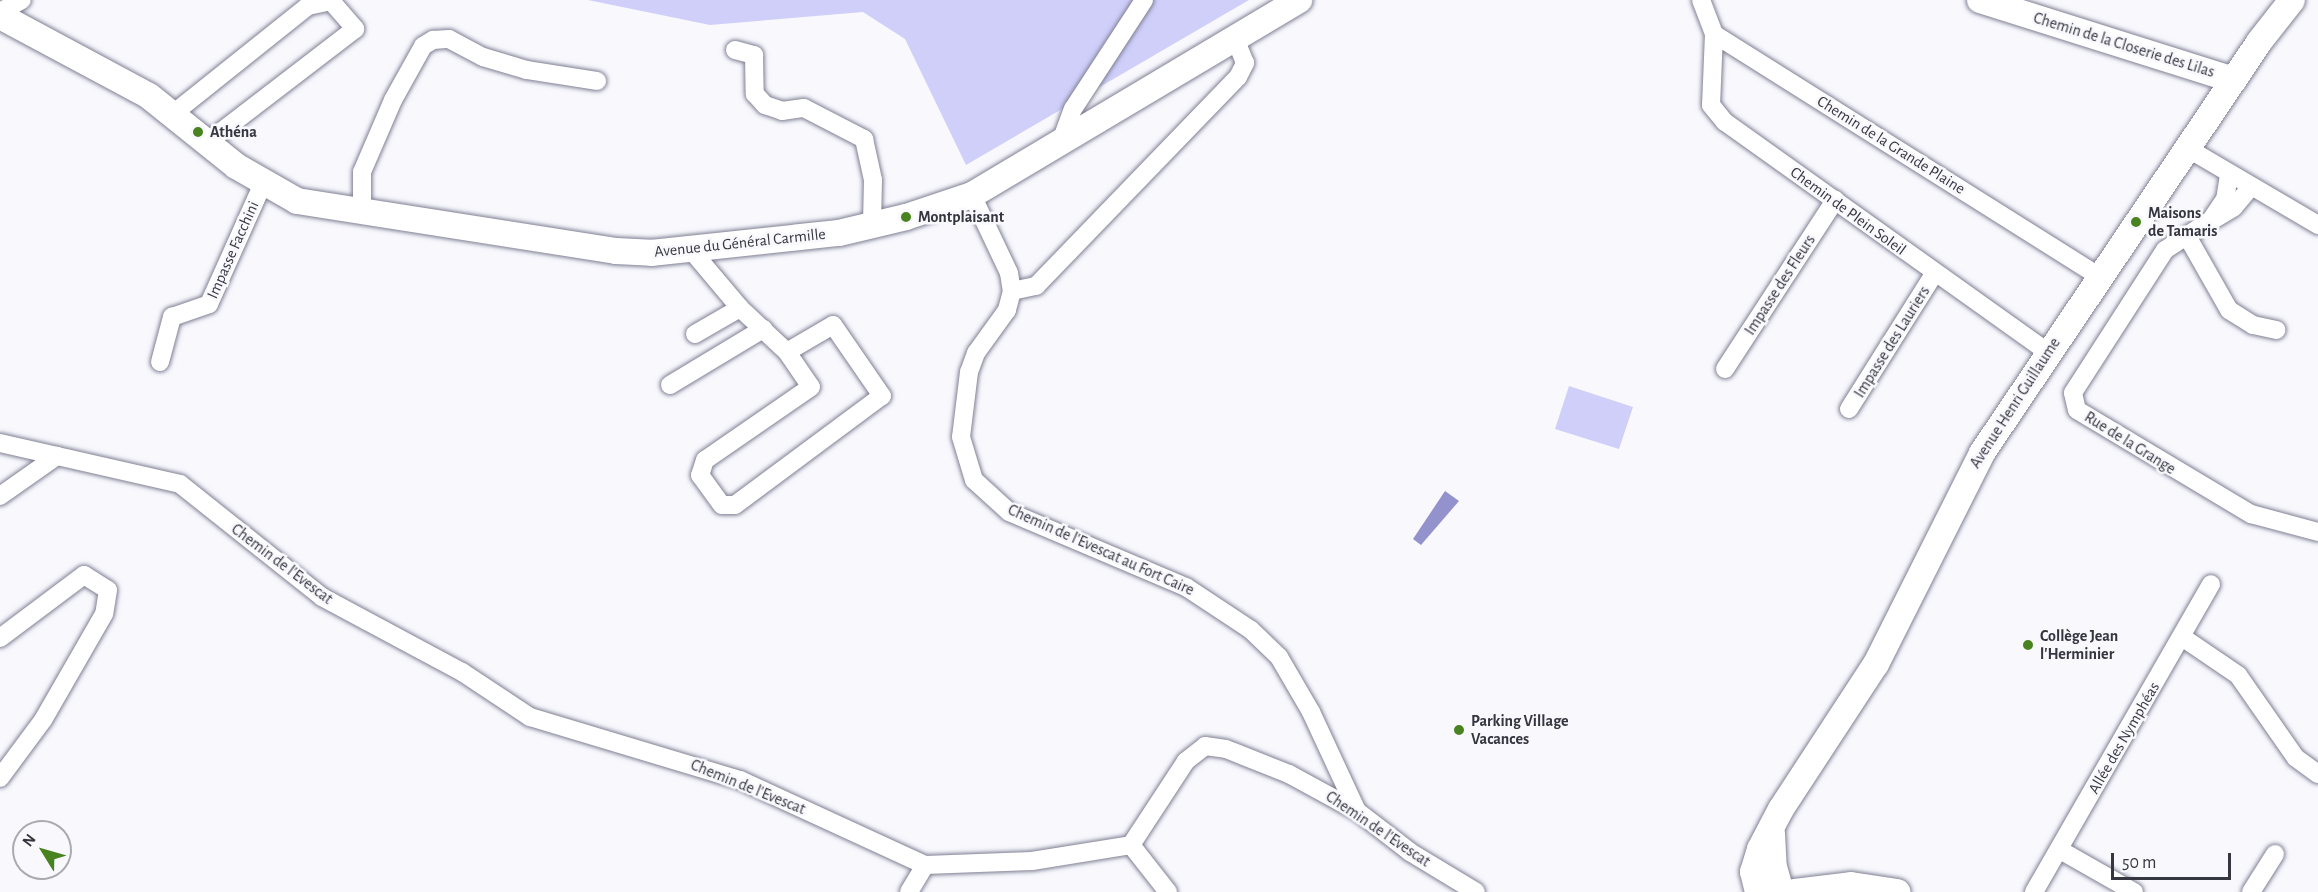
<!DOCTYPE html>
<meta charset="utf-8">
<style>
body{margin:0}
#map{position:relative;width:2318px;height:892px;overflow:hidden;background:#f8f8fd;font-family:"Alegreya Sans",sans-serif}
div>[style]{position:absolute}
.green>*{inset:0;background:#cfcffa}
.water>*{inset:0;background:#9392cd}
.roads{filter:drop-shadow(0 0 2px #7f7f94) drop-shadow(0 0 2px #7f7f94)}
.street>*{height:18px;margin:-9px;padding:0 9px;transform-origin:9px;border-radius:9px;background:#fff}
.secondary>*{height:26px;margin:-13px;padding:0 13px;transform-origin:13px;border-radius:13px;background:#fff}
.dots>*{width:16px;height:16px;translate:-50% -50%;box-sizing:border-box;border:3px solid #f8f8fd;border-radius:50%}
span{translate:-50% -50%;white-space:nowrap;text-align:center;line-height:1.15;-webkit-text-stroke:5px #f8f8fd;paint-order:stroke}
.street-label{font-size:16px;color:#363640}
.poi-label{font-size:16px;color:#363640;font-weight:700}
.left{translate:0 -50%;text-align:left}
.north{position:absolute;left:12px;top:820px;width:60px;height:60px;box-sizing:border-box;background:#f8f8fd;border:2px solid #aaaab1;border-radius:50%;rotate:307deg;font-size:16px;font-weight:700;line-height:24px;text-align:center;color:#363640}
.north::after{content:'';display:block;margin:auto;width:21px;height:27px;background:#49831f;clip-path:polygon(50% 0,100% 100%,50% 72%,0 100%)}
.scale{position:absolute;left:2111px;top:853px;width:120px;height:27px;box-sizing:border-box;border:3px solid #363640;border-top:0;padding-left:8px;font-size:18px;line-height:21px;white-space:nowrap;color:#363640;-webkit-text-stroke:4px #f8f8fd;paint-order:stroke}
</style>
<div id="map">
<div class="green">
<i style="clip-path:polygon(588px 0,1249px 0,966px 165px,905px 39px,863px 12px,710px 25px)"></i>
<i style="clip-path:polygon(1569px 386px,1633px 407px,1619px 449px,1555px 429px)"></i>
</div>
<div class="water">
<i style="clip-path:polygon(1445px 491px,1459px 501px,1421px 545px,1413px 539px)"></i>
</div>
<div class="roads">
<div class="street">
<i style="left:1701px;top:0;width:36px;rotate:69deg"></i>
<i style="left:1714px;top:34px;width:455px;rotate:32.2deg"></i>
<i style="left:0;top:12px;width:25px;rotate:-29deg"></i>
<i style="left:1714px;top:34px;width:71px;rotate:92.4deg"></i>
<i style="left:1711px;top:105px;width:22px;rotate:51deg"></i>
<i style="left:1725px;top:122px;width:397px;rotate:35.5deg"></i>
<i style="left:735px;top:50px;width:20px;rotate:15deg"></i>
<i style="left:754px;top:55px;width:39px;rotate:89deg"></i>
<i style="left:755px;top:94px;width:15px;rotate:48deg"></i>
<i style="left:765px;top:105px;width:18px;rotate:19deg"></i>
<i style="left:782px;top:111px;width:22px;rotate:-8deg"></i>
<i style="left:804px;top:108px;width:68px;rotate:27.3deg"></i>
<i style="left:864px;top:139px;width:42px;rotate:77.6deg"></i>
<i style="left:873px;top:180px;width:45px;rotate:91.3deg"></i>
<i style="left:174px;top:113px;width:171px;rotate:-38.6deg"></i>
<i style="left:308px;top:6px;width:24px;rotate:-12deg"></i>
<i style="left:331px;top:1px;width:37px;rotate:49deg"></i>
<i style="left:355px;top:29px;width:185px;rotate:142.5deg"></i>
<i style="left:1060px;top:144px;width:37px;rotate:-70deg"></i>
<i style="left:1073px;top:109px;width:130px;rotate:-56.9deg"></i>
<i style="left:2187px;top:148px;width:152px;rotate:30.4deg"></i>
<i style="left:2229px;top:175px;width:24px;rotate:99deg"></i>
<i style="left:2225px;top:199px;width:25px;rotate:124deg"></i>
<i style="left:2211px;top:220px;width:55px;rotate:146.9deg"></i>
<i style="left:2165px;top:250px;width:170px;rotate:122.8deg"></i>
<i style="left:2073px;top:393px;width:17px;rotate:77deg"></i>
<i style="left:2077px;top:410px;width:203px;rotate:30.9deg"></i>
<i style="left:2251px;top:514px;width:69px;rotate:15deg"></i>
<i style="left:972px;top:195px;width:86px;rotate:64.6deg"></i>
<i style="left:1009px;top:273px;width:18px;rotate:81deg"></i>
<i style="left:1012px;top:291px;width:20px;rotate:105deg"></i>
<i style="left:1007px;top:310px;width:53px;rotate:125.8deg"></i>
<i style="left:976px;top:353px;width:20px;rotate:110deg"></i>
<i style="left:969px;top:372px;width:65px;rotate:97deg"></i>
<i style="left:961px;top:437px;width:45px;rotate:73.2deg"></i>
<i style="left:974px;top:480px;width:47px;rotate:42.4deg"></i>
<i style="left:1009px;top:512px;width:192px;rotate:23deg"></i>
<i style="left:1186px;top:587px;width:78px;rotate:33.5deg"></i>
<i style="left:1251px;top:630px;width:39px;rotate:44deg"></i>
<i style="left:1279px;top:657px;width:64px;rotate:59.8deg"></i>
<i style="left:1311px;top:712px;width:109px;rotate:65.1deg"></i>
<i style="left:362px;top:211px;width:39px;rotate:-90deg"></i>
<i style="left:362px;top:172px;width:78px;rotate:-66.7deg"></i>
<i style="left:393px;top:100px;width:62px;rotate:-60.9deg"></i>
<i style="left:423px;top:46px;width:12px;rotate:-31deg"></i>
<i style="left:433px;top:40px;width:16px;rotate:-4deg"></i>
<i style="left:449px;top:39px;width:38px;rotate:28deg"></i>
<i style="left:483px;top:57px;width:46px;rotate:16.5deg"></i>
<i style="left:527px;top:70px;width:71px;rotate:8.9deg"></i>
<i style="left:2216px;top:218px;width:21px;rotate:-31deg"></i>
<i style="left:2234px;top:207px;width:26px;rotate:-50deg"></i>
<i style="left:2187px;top:236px;width:85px;rotate:60.4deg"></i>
<i style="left:2229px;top:310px;width:28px;rotate:32deg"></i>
<i style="left:2253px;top:325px;width:24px;rotate:12deg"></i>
<i style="left:692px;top:251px;width:75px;rotate:49.9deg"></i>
<i style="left:740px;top:308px;width:64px;rotate:43.1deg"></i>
<i style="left:787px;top:352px;width:42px;rotate:55.6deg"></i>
<i style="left:811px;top:387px;width:129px;rotate:145.4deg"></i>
<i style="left:705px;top:460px;width:16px;rotate:108deg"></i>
<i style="left:700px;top:475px;width:37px;rotate:54deg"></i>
<i style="left:722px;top:505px;width:13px"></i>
<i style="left:735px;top:505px;width:183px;rotate:-36.6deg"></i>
<i style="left:882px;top:396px;width:86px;rotate:-124.6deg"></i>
<i style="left:833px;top:325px;width:53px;rotate:149.6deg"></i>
<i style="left:1012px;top:291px;width:25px;rotate:-12deg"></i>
<i style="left:1036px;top:286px;width:291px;rotate:-46deg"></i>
<i style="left:1238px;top:77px;width:16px;rotate:-63deg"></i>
<i style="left:1245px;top:63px;width:24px;rotate:-112deg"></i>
<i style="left:695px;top:334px;width:52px;rotate:-30deg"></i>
<i style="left:160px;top:362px;width:47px;rotate:-75.1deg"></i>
<i style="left:172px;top:317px;width:39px;rotate:-19deg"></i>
<i style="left:209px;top:304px;width:133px;rotate:-65.9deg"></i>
<i style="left:1725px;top:369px;width:202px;rotate:-56.9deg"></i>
<i style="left:670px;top:385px;width:109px;rotate:-31.1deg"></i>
<i style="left:1849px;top:409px;width:160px;rotate:-57.8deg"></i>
<i style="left:0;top:443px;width:185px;rotate:12.8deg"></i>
<i style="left:180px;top:484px;width:181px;rotate:38.5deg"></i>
<i style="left:322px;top:597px;width:159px;rotate:28.2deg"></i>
<i style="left:462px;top:672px;width:82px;rotate:33.5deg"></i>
<i style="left:530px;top:717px;width:219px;rotate:16.7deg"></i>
<i style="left:740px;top:780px;width:204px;rotate:24.7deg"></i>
<i style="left:925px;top:865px;width:107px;rotate:-2.1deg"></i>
<i style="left:1032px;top:861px;width:100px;rotate:-9.2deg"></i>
<i style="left:1131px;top:845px;width:100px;rotate:-56.8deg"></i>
<i style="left:1186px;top:761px;width:24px;rotate:-38deg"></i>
<i style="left:1205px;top:746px;width:21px;rotate:8deg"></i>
<i style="left:1226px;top:749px;width:68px;rotate:21.6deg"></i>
<i style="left:1289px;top:774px;width:77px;rotate:28.6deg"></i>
<i style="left:1357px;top:811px;width:67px;rotate:37.7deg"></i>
<i style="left:1410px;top:852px;width:77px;rotate:31.2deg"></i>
<i style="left:0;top:496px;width:70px;rotate:-35.1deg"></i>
<i style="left:2182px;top:637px;width:68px;rotate:34.2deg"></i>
<i style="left:2238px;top:675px;width:101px;rotate:55.1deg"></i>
<i style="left:2296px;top:758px;width:27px;rotate:36deg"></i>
<i style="left:0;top:638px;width:105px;rotate:-36.9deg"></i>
<i style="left:84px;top:575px;width:28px;rotate:32deg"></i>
<i style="left:108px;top:590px;width:24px;rotate:99deg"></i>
<i style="left:104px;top:614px;width:122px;rotate:119.9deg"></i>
<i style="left:43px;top:720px;width:72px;rotate:126.6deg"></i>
<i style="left:1131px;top:845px;width:60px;rotate:51.8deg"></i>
<i style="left:2060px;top:850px;width:85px;rotate:29.6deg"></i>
<i style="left:909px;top:892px;width:31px;rotate:-59deg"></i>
<i style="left:2034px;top:892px;width:355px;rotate:-60.1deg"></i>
<i style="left:2251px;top:892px;width:45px;rotate:-57.7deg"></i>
</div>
<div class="secondary">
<i style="left:1980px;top:0;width:266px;rotate:17.5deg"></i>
<i style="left:0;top:16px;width:169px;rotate:28.2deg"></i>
<i style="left:149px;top:96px;width:112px;rotate:38.8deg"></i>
<i style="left:236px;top:166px;width:70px;rotate:29.8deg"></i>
<i style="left:297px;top:201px;width:323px;rotate:8.9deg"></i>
<i style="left:616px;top:251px;width:35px;rotate:3deg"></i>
<i style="left:651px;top:253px;width:189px;rotate:-6.1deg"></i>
<i style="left:839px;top:233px;width:69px;rotate:-13.4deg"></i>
<i style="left:906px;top:217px;width:70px;rotate:-18.4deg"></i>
<i style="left:972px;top:195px;width:381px;rotate:-30.8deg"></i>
<i style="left:1772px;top:834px;width:33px;rotate:87deg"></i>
<i style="left:1774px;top:867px;width:26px;rotate:74deg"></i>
<i style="left:1758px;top:892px;width:21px;rotate:-104deg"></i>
<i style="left:1753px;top:872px;width:24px;rotate:-73deg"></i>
<i style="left:1760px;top:849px;width:45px;rotate:-62.3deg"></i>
<i style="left:1781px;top:809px;width:173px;rotate:-56.8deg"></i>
<i style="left:1876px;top:664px;width:236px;rotate:-63.3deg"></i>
<i style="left:1982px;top:453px;width:496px;rotate:-56deg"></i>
<i style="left:2259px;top:42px;width:53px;rotate:-51.8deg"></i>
<i style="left:1795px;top:892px;width:56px;rotate:-7.1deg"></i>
<i style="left:1851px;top:885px;width:47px;rotate:8.7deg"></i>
</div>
</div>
<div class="dots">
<i style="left:198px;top:132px;background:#49831f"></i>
<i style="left:906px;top:217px;background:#49831f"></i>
<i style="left:2136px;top:222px;background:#49831f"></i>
<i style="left:2028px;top:645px;background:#49831f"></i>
<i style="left:1459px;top:730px;background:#49831f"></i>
</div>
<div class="street-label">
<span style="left:2124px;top:45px;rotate:17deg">Chemin de la Closerie des Lilas</span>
<span style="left:1891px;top:145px;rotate:32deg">Chemin de la Grande Plaine</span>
<span style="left:1848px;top:211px;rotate:36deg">Chemin de Plein Soleil</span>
<span style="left:740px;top:243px;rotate:-6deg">Avenue du Général Carmille</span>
<span style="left:233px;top:250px;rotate:-66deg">Impasse Facchini</span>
<span style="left:1780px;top:285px;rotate:-57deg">Impasse des Fleurs</span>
<span style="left:1892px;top:342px;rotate:-58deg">Impasse des Lauriers</span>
<span style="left:2015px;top:403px;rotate:-57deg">Avenue Henri Guillaume</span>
<span style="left:2130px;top:443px;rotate:32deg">Rue de la Grange</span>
<span style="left:1101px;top:550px;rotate:24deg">Chemin de l'Evescat au Fort Caire</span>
<span style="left:282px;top:564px;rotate:37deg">Chemin de l'Evescat</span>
<span style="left:2124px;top:738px;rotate:-60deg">Allée des Nymphéas</span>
<span style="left:748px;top:787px;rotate:22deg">Chemin de l'Evescat</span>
<span style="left:1378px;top:829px;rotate:34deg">Chemin de l'Evescat</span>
</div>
<div class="poi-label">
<span class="left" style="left:210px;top:132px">Athéna</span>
<span class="left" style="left:2148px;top:222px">Maisons<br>de Tamaris</span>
<span class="left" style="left:918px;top:217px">Montplaisant</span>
<span class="left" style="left:2040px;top:645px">Collège Jean<br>l'Herminier</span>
<span class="left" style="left:1471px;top:730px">Parking Village<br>Vacances</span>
</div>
<div class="north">N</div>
<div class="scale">50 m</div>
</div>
